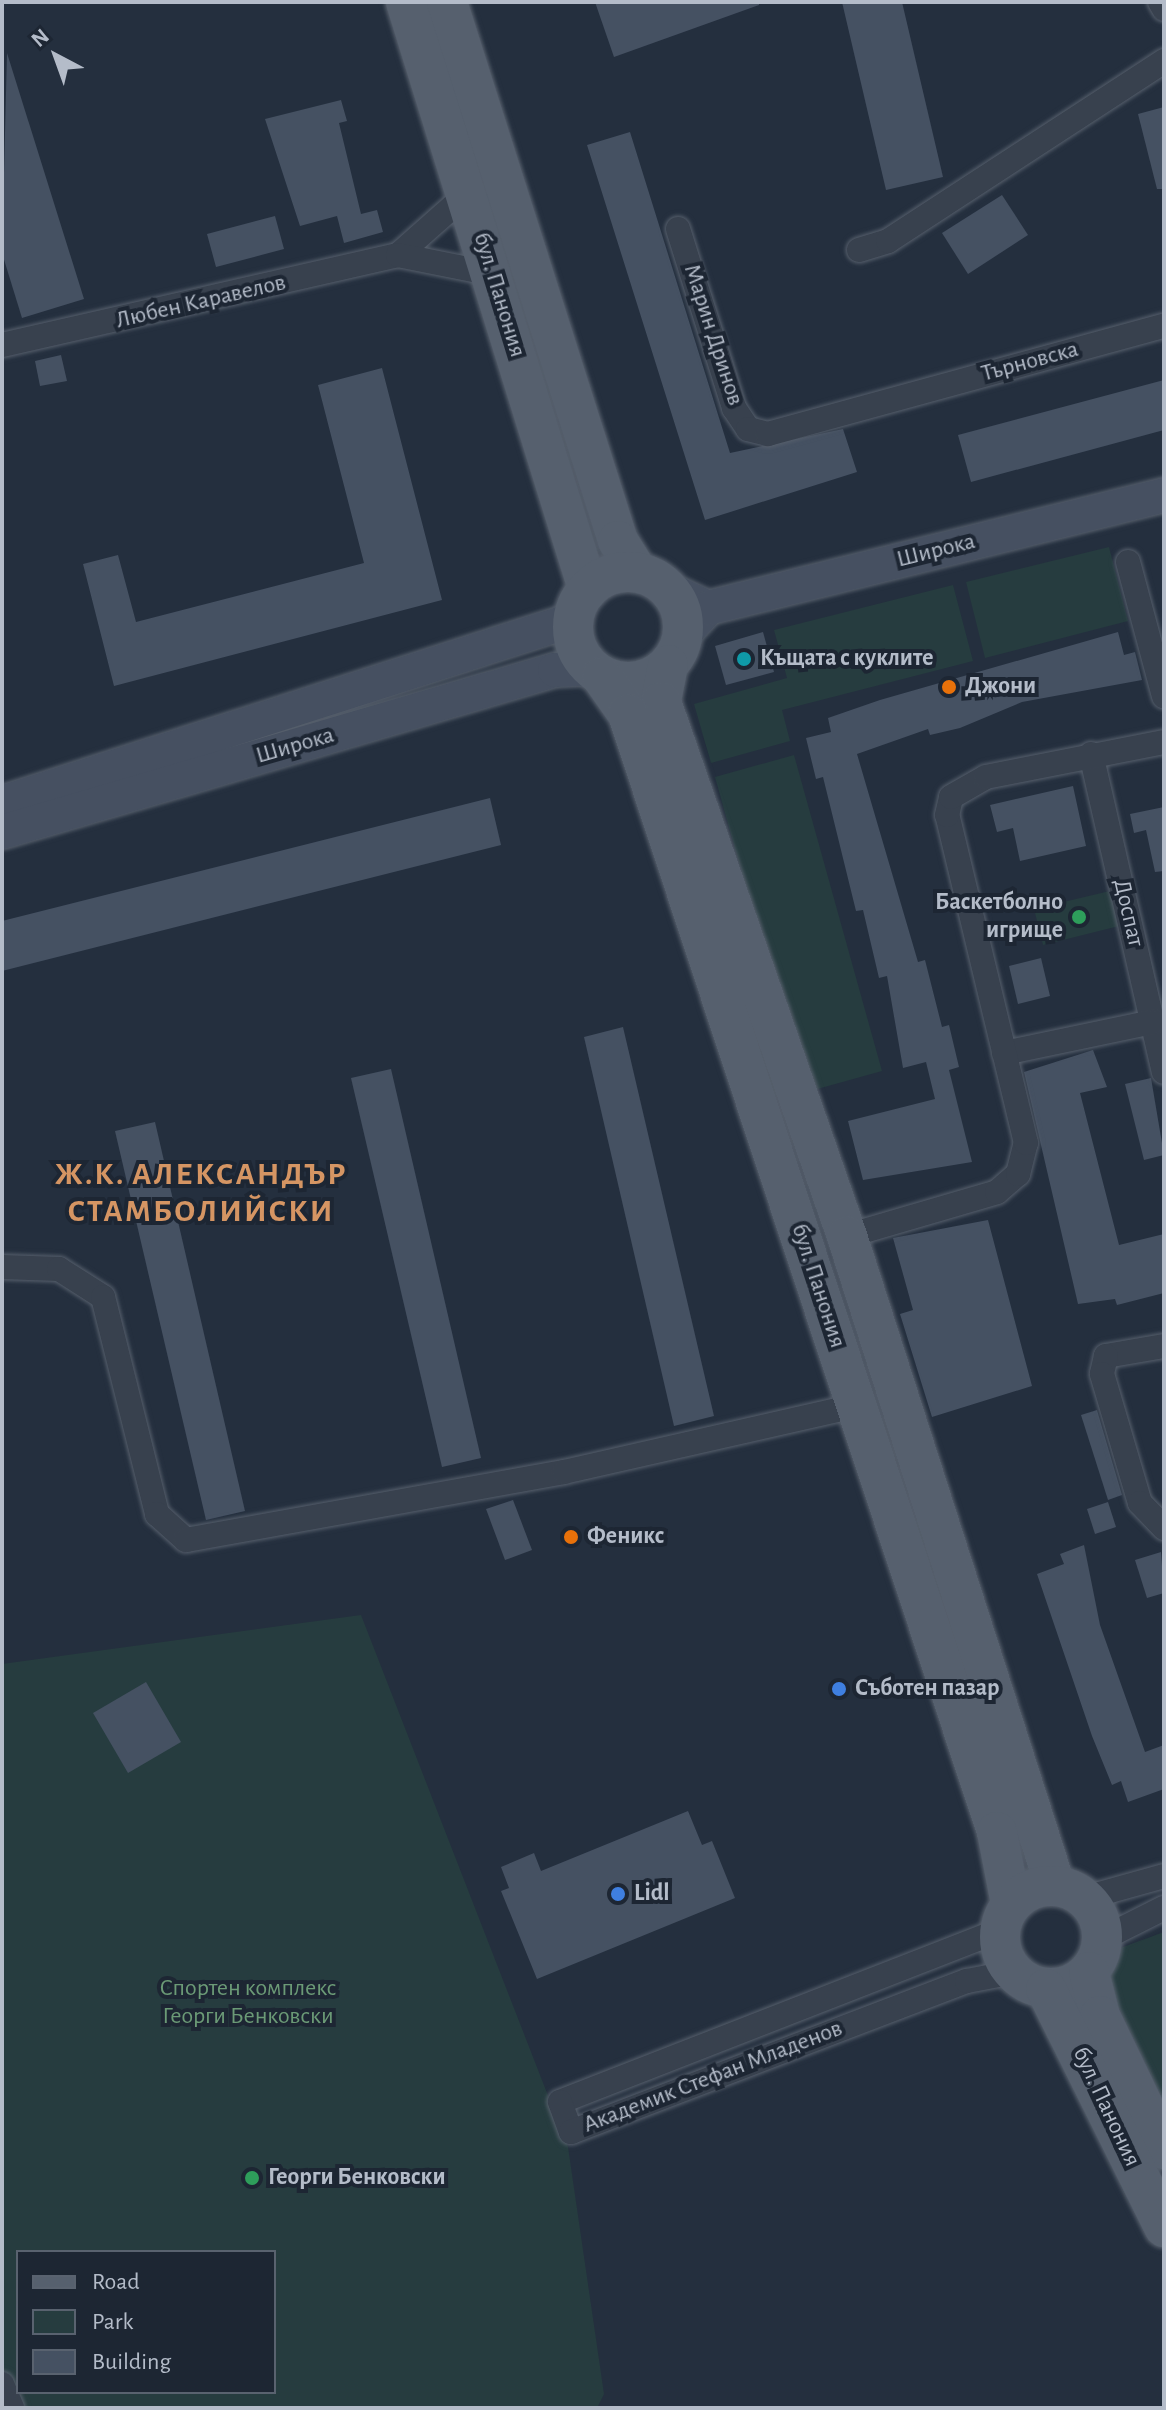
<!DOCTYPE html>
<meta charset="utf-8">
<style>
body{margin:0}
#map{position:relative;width:1166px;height:2410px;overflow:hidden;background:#242f3e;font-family:"Alegreya Sans",sans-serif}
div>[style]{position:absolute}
.green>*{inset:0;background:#263c3f}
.building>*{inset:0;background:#455162}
.roads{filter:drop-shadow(0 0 2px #565f6c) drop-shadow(0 0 2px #565f6c)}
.minor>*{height:24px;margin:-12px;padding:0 12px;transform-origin:12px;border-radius:12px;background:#38414e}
.secondary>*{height:34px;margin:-17px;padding:0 17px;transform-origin:17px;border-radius:17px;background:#465061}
.primary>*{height:40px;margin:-20px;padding:0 20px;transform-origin:20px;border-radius:20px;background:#56606e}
.primary>.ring{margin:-20px;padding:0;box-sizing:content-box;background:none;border:40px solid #56606e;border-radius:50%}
.dots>*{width:22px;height:22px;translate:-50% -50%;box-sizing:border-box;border:4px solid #1d2633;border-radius:50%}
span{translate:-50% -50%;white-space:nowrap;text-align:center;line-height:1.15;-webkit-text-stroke:8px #1d2633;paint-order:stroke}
.street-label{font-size:24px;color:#b4bcc9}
.poi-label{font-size:24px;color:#b4bcc9;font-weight:700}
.left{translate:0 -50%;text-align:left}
.right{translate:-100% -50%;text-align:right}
.park-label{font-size:24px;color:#6b9a76}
.district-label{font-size:32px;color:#d59563;font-weight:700;letter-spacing:2px}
.frame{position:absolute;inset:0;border:4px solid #b4bcc9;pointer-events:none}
.legend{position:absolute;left:16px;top:2250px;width:260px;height:144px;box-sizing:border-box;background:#1d2633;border:2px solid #59626f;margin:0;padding:10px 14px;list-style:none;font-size:24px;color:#b4bcc9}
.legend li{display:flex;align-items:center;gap:16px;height:40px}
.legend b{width:40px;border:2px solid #59626f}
.north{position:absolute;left:16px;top:16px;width:80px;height:80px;-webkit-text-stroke:6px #1d2633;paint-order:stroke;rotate:319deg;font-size:22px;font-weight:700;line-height:32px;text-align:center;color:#b4bcc9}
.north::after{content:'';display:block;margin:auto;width:28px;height:36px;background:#b4bcc9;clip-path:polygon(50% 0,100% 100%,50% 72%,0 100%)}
</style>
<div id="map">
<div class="green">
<i style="clip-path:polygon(1109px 547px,1128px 621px,985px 658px,966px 582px)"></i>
<i style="clip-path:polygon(953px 585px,973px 661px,782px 710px,790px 741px,711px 763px,694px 704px,787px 678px,774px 630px)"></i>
<i style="clip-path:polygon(794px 755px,882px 1071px,803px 1093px,715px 777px)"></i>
<i style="clip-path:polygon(1114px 890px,1123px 925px,1043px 945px,1034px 909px)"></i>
<i style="clip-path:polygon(evenodd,361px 1615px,568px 2147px,604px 2394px,597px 2408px,2px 2408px,2px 1664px,361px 1615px,18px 2252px,274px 2252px,274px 2392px,18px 2392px,18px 2252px)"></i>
<i style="clip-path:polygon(1164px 1932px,1164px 2103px,1101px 1971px,1112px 1951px)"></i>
</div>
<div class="building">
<i style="clip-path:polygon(595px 2px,759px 2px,759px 5px,614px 57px)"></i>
<i style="clip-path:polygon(842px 2px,902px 2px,943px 177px,886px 190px)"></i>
<i style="clip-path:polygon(7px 53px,84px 299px,22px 318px,2px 253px)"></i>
<i style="clip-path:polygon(341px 100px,347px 121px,339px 123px,361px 214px,377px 210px,383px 232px,344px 243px,337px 216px,300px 226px,265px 119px)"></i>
<i style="clip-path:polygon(1164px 107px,1164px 189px,1157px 189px,1138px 114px)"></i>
<i style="clip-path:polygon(630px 132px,730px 453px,843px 429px,857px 472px,705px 520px,587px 145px)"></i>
<i style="clip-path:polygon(1002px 195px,1028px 235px,968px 274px,942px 233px)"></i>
<i style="clip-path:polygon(275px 216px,284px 249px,216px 267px,207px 234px)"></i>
<i style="clip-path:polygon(61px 355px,67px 381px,40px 386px,35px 361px)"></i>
<i style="clip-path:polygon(382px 368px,442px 600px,114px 686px,83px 564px,118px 555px,136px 622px,364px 563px,318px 385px)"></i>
<i style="clip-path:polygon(1164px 380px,1164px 430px,971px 482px,958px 435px)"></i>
<i style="clip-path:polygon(763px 632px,774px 672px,726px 685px,715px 646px)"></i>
<i style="clip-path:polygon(1118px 632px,1124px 655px,1135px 652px,1142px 680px,1022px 702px,960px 728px,930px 735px,928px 729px,857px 754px,918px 962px,925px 960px,942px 1027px,949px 1025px,959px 1067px,949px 1070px,972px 1162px,863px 1180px,848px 1121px,935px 1099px,926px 1062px,903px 1068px,887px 976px,879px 978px,863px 910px,856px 911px,823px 777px,816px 779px,806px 738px,831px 732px,828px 718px,880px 700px)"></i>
<i style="clip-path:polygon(1073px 786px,1086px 846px,1020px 861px,1013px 828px,997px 832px,990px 805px)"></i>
<i style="clip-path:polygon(490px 798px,501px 845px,2px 971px,2px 921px)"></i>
<i style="clip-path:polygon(1164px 807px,1164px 871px,1155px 872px,1146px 830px,1134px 833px,1130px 814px)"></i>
<i style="clip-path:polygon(1041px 958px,1050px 996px,1018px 1004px,1009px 966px)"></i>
<i style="clip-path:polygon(623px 1027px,714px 1416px,674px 1426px,584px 1037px)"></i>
<i style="clip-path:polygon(1093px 1050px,1107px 1087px,1080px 1093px,1119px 1245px,1164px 1234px,1164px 1293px,1117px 1305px,1115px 1299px,1078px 1304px,1024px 1072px)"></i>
<i style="clip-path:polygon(391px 1069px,481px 1458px,442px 1467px,351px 1078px)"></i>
<i style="clip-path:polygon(1151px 1078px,1164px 1155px,1144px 1160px,1125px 1084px)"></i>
<i style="clip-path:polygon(155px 1122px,245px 1511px,206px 1520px,115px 1131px)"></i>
<i style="clip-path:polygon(988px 1220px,1032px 1386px,932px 1417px,900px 1314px,913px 1310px,893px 1238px)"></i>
<i style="clip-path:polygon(1097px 1410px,1122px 1495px,1108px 1500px,1081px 1415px)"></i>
<i style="clip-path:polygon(513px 1500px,532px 1550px,505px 1560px,486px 1509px)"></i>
<i style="clip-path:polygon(1108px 1502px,1116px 1527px,1095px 1534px,1087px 1509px)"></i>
<i style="clip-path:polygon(1084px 1545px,1100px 1625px,1145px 1752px,1164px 1745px,1164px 1789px,1128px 1802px,1121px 1781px,1112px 1785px,1092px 1736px,1037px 1574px,1064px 1564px,1060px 1554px)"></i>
<i style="clip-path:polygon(1161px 1552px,1164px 1593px,1147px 1598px,1135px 1560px)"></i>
<i style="clip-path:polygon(146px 1682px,181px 1742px,128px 1773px,93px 1713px)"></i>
<i style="clip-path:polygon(688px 1811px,702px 1845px,712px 1841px,735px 1898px,537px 1979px,501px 1891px,509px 1888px,501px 1867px,534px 1853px,541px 1871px)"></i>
</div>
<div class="roads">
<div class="minor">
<i style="left:1160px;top:2px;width:8px;rotate:60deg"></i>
<i style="left:678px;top:229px;width:188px;rotate:72.6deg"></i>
<i style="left:734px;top:408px;width:25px;rotate:56deg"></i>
<i style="left:748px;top:429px;width:21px;rotate:14deg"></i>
<i style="left:768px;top:434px;width:410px;rotate:-15.3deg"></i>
<i style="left:859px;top:250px;width:30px;rotate:-17deg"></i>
<i style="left:888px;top:241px;width:330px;rotate:-33.1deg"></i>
<i style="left:398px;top:255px;width:92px;rotate:-41.5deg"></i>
<i style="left:2px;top:345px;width:406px;rotate:-12.8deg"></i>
<i style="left:398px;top:255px;width:97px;rotate:11.3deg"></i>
<i style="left:1128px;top:562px;width:139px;rotate:75deg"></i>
<i style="left:1091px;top:754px;width:326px;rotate:77.1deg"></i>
<i style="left:1004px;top:1053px;width:152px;rotate:-11.8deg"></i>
<i style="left:847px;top:1236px;width:156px;rotate:-16.3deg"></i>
<i style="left:997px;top:1192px;width:28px;rotate:-41deg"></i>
<i style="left:1018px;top:1174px;width:32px;rotate:-76deg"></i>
<i style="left:1026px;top:1143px;width:337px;rotate:-103.5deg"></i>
<i style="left:947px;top:815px;width:18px;rotate:-77deg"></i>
<i style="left:951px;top:797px;width:40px;rotate:-29.7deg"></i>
<i style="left:986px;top:777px;width:181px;rotate:-11.1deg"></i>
<i style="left:2px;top:1267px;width:57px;rotate:2deg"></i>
<i style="left:59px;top:1269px;width:52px;rotate:32.5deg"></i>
<i style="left:103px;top:1297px;width:224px;rotate:76deg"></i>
<i style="left:157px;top:1514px;width:39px;rotate:42deg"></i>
<i style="left:186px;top:1540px;width:384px;rotate:-10.2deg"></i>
<i style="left:564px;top:1472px;width:302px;rotate:-12.8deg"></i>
<i style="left:1164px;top:1346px;width:59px;rotate:170.2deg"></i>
<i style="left:1106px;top:1356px;width:18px;rotate:103deg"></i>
<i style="left:1102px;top:1374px;width:134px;rotate:73.6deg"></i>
<i style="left:1140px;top:1503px;width:35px;rotate:46deg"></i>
<i style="left:1085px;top:1898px;width:82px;rotate:-15.6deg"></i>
<i style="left:998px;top:1931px;width:470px;rotate:158.7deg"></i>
<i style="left:560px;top:2102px;width:32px;rotate:70deg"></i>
<i style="left:571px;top:2132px;width:424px;rotate:-20.9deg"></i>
<i style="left:967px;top:1981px;width:48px;rotate:-10.8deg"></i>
<i style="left:1102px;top:1939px;width:69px;rotate:-26.6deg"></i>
<i style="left:2px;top:2384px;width:26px;rotate:67deg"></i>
</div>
<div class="secondary">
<i style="left:668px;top:589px;width:44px;rotate:25.4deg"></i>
<i style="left:683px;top:635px;width:37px;rotate:-47deg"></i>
<i style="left:708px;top:608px;width:470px;rotate:-13.9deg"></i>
<i style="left:2px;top:803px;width:599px;rotate:-17.8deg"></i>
<i style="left:2px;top:832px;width:576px;rotate:-16.33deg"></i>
<i style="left:555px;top:670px;width:35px;rotate:-3deg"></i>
</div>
<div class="primary">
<i style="left:406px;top:2px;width:615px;rotate:72.77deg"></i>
<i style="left:447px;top:2px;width:565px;rotate:72.4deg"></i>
<i style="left:618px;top:541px;width:36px;rotate:58deg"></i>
<i class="ring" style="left:573px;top:572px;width:70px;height:70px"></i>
<i style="left:668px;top:665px;width:38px;rotate:101deg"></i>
<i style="left:661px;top:702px;width:565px;rotate:70.8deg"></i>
<i style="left:847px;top:1236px;width:682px;rotate:72.23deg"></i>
<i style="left:602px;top:677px;width:45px;rotate:54.9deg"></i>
<i style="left:628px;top:714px;width:1177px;rotate:71.73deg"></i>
<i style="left:997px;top:1832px;width:73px;rotate:79deg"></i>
<i class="ring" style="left:1000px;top:1886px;width:62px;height:62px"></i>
<i style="left:1089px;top:1972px;width:45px;rotate:76deg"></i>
<i style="left:1100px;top:2016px;width:148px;rotate:64.3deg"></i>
<i style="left:1046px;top:1989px;width:266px;rotate:63.6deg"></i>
</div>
</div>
<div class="dots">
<i style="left:744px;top:659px;background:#0f9aa8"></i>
<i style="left:949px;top:687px;background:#e8710a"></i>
<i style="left:1079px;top:917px;background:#2e9e5b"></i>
<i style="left:571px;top:1537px;background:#e8710a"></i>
<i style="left:839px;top:1689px;background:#3f7fe0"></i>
<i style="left:618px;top:1894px;background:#3f7fe0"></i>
<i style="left:252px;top:2178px;background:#2e9e5b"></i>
</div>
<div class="street-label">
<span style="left:499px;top:295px;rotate:73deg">бул. Панония</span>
<span style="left:201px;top:302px;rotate:-13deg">Любен Каравелов</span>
<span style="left:713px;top:335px;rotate:72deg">Марин Дринов</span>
<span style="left:1030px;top:362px;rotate:-15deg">Търновска</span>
<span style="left:936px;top:551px;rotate:-14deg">Широка</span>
<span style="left:295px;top:746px;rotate:-16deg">Широка</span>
<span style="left:1128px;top:913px;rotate:77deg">Доспат</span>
<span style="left:818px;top:1286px;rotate:72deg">бул. Панония</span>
<span style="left:713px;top:2077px;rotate:-21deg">Академик Стефан Младенов</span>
<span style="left:1106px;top:2107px;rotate:65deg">бул. Панония</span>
</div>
<div class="poi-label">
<span class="left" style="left:760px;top:659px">Къщата с куклите</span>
<span class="left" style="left:965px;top:687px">Джони</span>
<span class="right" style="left:1063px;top:917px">Баскетболно<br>игрище</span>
<span class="left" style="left:587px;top:1537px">Феникс</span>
<span class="left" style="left:855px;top:1689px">Съботен пазар</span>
<span class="left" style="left:634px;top:1894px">Lidl</span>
<span class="left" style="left:268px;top:2178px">Георги Бенковски</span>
</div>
<div class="park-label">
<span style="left:248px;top:2003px">Спортен комплекс<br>Георги Бенковски</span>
</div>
<div class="district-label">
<span style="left:201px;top:1193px">Ж.К. АЛЕКСАНДЪР<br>СТАМБОЛИЙСКИ</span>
</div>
<div class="frame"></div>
<ul class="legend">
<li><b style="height:10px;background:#56606e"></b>Road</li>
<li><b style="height:22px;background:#263c3f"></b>Park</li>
<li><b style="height:22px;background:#455162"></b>Building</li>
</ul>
<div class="north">N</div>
</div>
